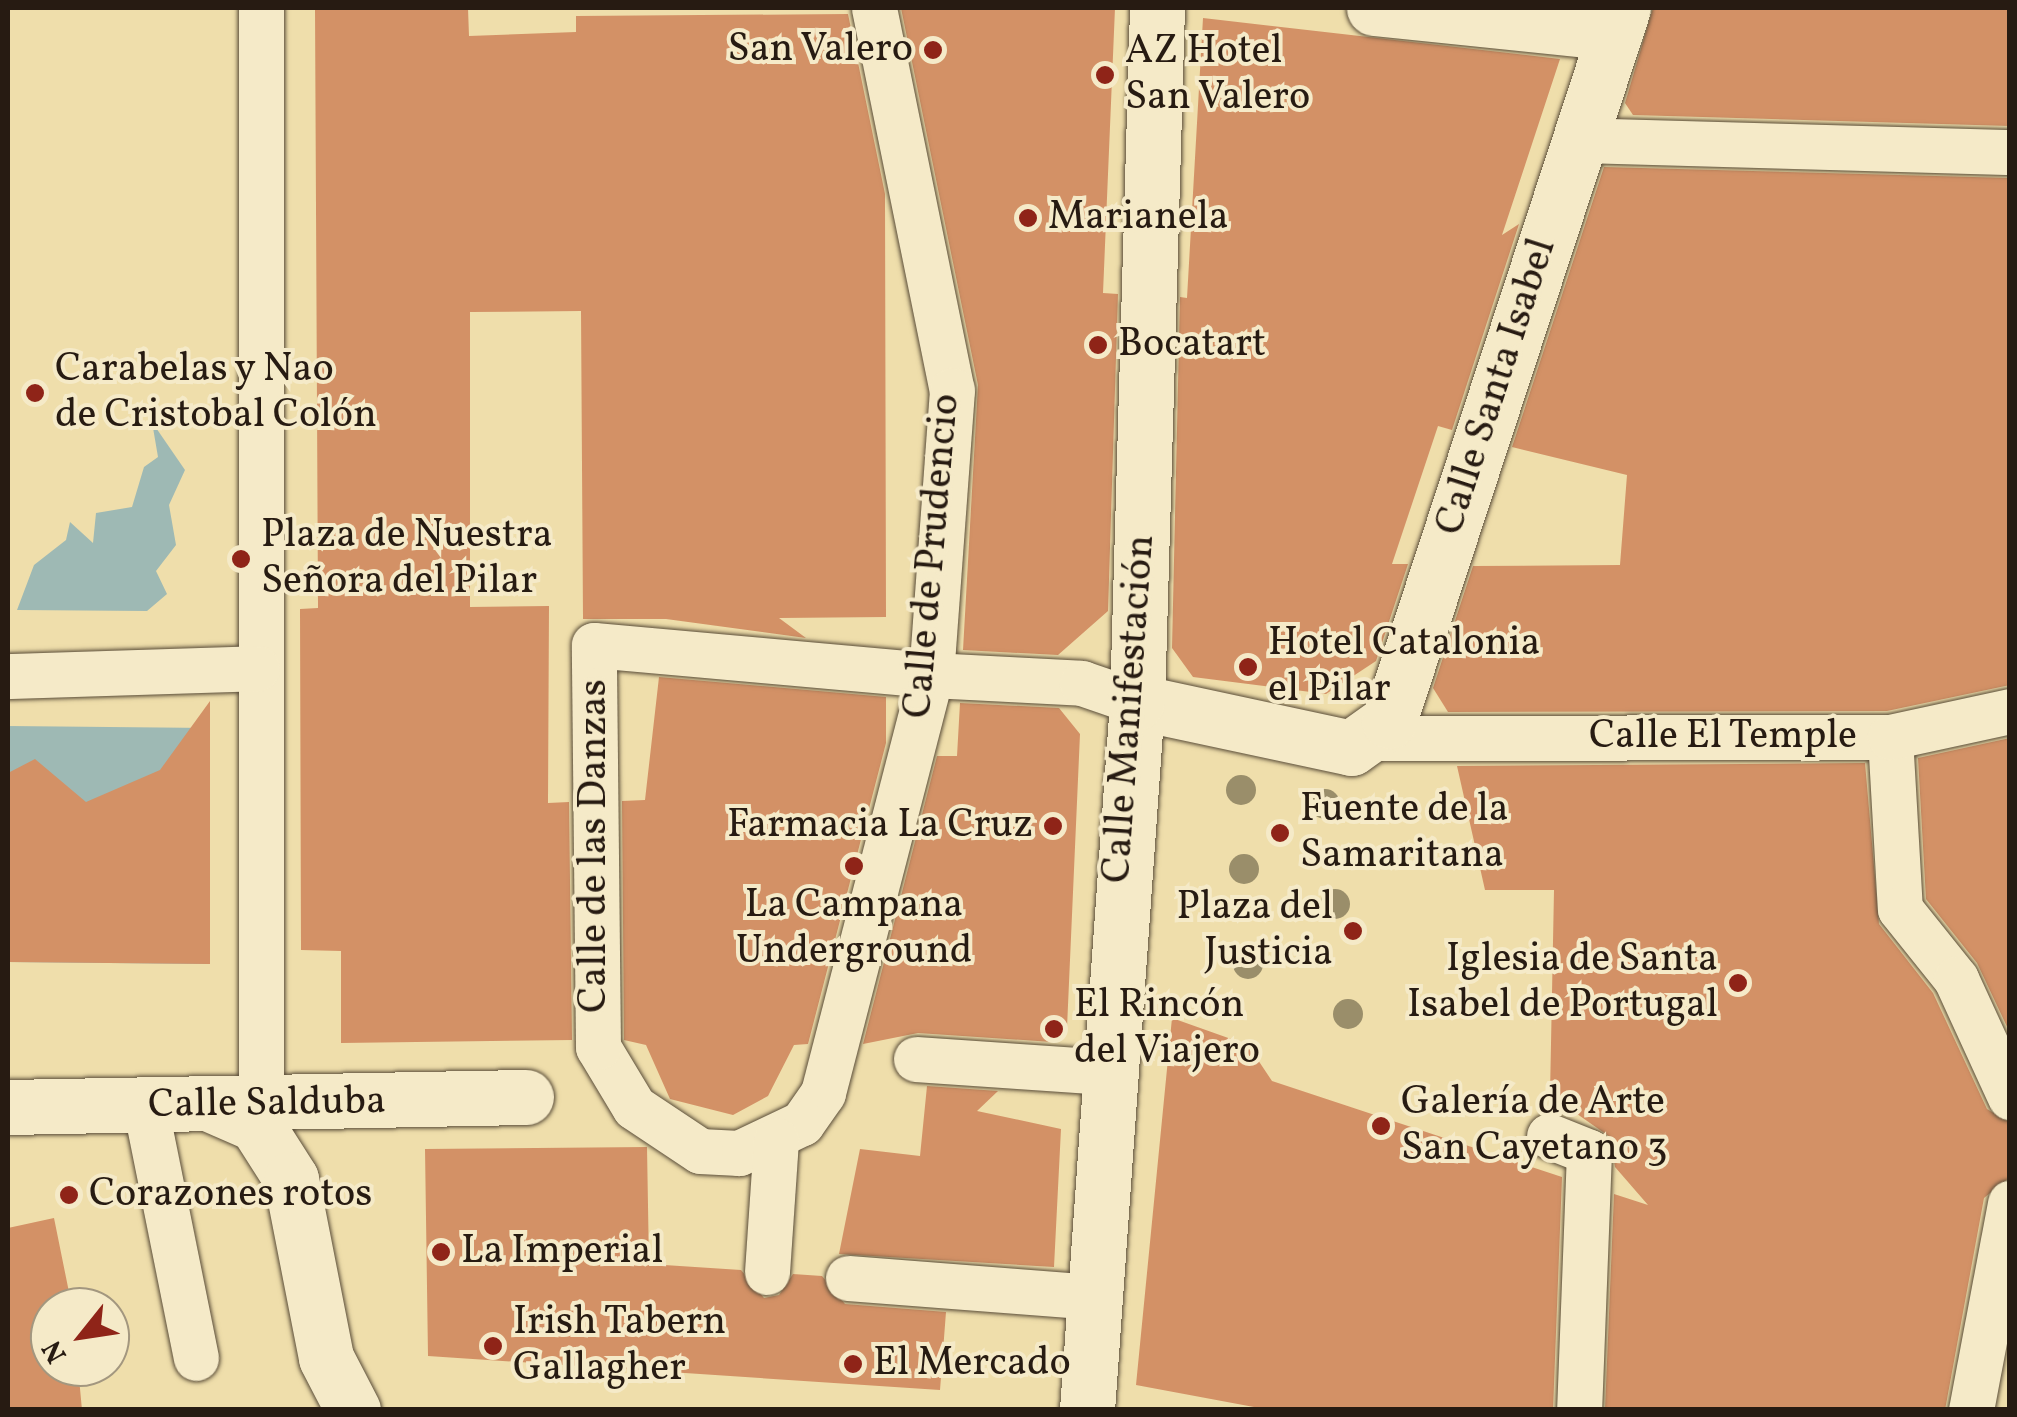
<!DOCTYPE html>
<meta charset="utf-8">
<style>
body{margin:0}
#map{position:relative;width:2017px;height:1417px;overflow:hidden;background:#efdeab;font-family:Vollkorn,serif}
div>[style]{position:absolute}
.water>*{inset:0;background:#9eb9b4}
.building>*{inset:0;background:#d39166}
.roads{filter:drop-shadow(0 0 2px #594c38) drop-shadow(0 0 2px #594c38)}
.pedestrian>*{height:45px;margin:-22.5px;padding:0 22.5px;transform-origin:22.5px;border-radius:22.5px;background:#f5eac8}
.minor>*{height:55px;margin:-27.5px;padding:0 27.5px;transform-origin:27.5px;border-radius:27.5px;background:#f5eac8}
.trees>*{width:30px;height:30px;margin:-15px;border-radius:50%;background:#9a8e6a}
.dots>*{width:28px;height:28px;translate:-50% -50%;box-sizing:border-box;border:5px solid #f5eac8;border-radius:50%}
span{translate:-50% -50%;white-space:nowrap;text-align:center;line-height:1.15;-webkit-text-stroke:8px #f5eac8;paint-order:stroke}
.poi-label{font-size:40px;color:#271b12}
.right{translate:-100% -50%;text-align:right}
.left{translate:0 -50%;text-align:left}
.street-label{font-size:40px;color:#271b12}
.frame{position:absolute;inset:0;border:10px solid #271b12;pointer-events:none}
.north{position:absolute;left:30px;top:1287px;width:100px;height:100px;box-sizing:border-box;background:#f5eac8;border:2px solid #a3977f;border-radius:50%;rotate:240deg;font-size:28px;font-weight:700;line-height:40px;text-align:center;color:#271b12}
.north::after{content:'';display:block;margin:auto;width:35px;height:45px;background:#8f2418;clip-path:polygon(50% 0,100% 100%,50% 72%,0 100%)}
</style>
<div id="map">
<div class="water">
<i style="clip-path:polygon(152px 422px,185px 470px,169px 505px,176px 545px,156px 571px,167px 594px,147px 611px,17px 610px,34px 565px,66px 540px,70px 522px,93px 543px,96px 513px,132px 507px,144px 467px,158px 457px)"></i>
<i style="clip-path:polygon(8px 726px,210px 728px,209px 964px,8px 962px)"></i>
</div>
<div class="building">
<i style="clip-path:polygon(315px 8px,468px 8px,469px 36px,576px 32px,576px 16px,848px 14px,885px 194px,886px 617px,779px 618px,806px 638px,666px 619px,583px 619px,581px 311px,470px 312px,470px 607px,549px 606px,548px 803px,569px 802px,572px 1040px,341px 1043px,341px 951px,301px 950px,300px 609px,318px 608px)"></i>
<i style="clip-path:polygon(901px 8px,1115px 8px,1103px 293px,1118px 294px,1108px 611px,1058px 655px,963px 650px,978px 385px)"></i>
<i style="clip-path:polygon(1653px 8px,2010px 8px,2010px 126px,1633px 115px,1625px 103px)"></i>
<i style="clip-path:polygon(1203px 18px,1560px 59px,1502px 235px,1519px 224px,1452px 430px,1438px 426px,1392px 564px,1408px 564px,1376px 661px,1326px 694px,1193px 677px,1172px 648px,1180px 297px,1187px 298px)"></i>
<i style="clip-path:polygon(1604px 167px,2010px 178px,2010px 685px,1887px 711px,1448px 712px,1433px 688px,1473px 566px,1620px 565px,1627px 475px,1512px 447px)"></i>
<i style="clip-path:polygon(659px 677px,886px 697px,886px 743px,808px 1044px,794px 1045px,768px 1096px,733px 1115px,670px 1099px,646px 1045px,624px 1040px,622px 801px,645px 800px)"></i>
<i style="clip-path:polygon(210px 701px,210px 964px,8px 962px,8px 773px,35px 759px,86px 802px,160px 770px)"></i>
<i style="clip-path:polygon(960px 703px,1059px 708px,1080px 734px,1067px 1028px,1052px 1042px,918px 1033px,863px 1044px,937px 756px,957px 756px)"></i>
<i style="clip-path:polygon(2010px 738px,2010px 1033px,1977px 963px,1926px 899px,1918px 758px)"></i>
<i style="clip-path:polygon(1865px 763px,1879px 924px,1933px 993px,1987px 1109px,2010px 1123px,2010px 1177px,1984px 1198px,1945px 1410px,1605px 1410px,1614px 1194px,1648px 1205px,1615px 1167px,1610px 1137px,1550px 1095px,1554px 890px,1485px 890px,1457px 766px)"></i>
<i style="clip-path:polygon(1172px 1018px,1248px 1045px,1272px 1081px,1562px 1177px,1553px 1410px,1270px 1410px,1136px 1385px)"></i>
<i style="clip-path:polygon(927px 1086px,998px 1091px,977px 1111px,1061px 1129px,1054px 1267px,839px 1254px,860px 1149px,920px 1156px)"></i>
<i style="clip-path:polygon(647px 1147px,649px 1264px,741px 1270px,764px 1298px,779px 1295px,793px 1274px,822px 1276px,845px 1304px,946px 1312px,940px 1390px,428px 1356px,425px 1149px)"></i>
<i style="clip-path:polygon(54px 1218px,72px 1307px,50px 1307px,50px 1367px,78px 1367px,82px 1410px,8px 1410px,8px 1228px)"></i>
</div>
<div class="roads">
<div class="pedestrian">
<i style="left:261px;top:8px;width:1123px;rotate:90deg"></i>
<i style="left:874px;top:8px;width:390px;rotate:78.5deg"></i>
<i style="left:952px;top:390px;width:286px;rotate:94.2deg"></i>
<i style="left:931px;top:675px;width:432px;rotate:104.5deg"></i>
<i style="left:823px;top:1093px;width:37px;rotate:125deg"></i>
<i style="left:802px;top:1123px;width:70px;rotate:154.5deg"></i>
<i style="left:739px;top:1153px;width:39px;rotate:-177deg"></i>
<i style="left:700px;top:1151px;width:79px;rotate:-146.3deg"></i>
<i style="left:634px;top:1107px;width:70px;rotate:-121deg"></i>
<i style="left:598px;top:1047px;width:402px;rotate:-90.6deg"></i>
<i style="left:594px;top:645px;width:338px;rotate:5.1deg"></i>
<i style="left:931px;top:675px;width:151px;rotate:3deg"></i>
<i style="left:1082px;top:683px;width:58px;rotate:19.1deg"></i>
<i style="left:1578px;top:140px;width:432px;rotate:1.6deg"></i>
<i style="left:8px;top:676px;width:249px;rotate:-1.8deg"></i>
<i style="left:1890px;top:737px;width:172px;rotate:86.7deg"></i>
<i style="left:1900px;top:909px;width:90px;rotate:51.3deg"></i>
<i style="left:1956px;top:979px;width:130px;rotate:65.4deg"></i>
<i style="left:1373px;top:738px;width:517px;rotate:-0.11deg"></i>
<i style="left:1890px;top:737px;width:123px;rotate:-12.2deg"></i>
<i style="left:916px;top:1059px;width:190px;rotate:3.9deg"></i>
<i style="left:145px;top:1105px;width:258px;rotate:78.6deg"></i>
<i style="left:1549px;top:1136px;width:43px;rotate:21.8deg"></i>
<i style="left:1589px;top:1152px;width:258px;rotate:92.2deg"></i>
<i style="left:767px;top:1272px;width:132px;rotate:-86.1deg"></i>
<i style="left:848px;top:1278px;width:249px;rotate:4.4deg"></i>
<i style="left:1971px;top:1410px;width:211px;rotate:-79.3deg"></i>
</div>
<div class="minor">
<i style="left:1374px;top:8px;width:242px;rotate:5.9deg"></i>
<i style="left:1137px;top:702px;width:219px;rotate:12.1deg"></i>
<i style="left:1351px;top:748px;width:47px;rotate:-35.4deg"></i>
<i style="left:1389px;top:721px;width:750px;rotate:-71.83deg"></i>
<i style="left:210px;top:1104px;width:50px;rotate:23.5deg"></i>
<i style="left:256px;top:1124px;width:65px;rotate:57.5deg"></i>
<i style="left:291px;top:1179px;width:182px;rotate:78.9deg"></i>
<i style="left:326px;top:1358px;width:59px;rotate:62.6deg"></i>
<i style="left:8px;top:1107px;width:518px;rotate:-1.11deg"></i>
<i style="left:1087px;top:1410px;width:710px;rotate:-85.96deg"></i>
<i style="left:1137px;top:702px;width:694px;rotate:-88.35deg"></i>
</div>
</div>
<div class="trees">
<i style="left:1241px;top:790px"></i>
<i style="left:1325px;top:804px"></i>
<i style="left:1244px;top:869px"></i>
<i style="left:1335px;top:904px"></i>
<i style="left:1248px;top:964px"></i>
<i style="left:1348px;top:1014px"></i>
</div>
<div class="dots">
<i style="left:933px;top:50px;background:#8f2418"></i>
<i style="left:1105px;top:75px;background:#8f2418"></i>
<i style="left:1028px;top:218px;background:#8f2418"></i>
<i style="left:1098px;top:345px;background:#8f2418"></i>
<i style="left:35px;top:393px;background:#8f2418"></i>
<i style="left:241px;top:559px;background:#8f2418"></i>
<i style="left:1248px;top:667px;background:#8f2418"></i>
<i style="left:1053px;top:826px;background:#8f2418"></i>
<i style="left:1280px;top:833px;background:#8f2418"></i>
<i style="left:854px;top:866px;background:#8f2418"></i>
<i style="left:1353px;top:931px;background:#8f2418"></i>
<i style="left:1738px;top:983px;background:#8f2418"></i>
<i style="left:1054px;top:1029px;background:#8f2418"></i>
<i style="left:1381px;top:1126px;background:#8f2418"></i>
<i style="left:69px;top:1195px;background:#8f2418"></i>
<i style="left:441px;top:1252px;background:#8f2418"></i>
<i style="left:493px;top:1346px;background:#8f2418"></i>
<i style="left:853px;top:1364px;background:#8f2418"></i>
</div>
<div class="poi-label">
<span class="right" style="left:913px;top:50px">San Valero</span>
<span class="left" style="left:1125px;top:75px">AZ Hotel<br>San Valero</span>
<span class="left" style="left:1048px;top:218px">Marianela</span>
<span class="left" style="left:1118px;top:345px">Bocatart</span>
<span class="left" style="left:55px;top:393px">Carabelas y Nao<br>de Cristobal Colón</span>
<span class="left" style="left:261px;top:559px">Plaza de Nuestra<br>Señora del Pilar</span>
<span class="left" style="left:1268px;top:667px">Hotel Catalonia<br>el Pilar</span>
<span class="left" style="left:1300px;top:833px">Fuente de la<br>Samaritana</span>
<span class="right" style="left:1033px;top:826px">Farmacia La Cruz</span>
<span style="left:854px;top:929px">La Campana<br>Underground</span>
<span class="right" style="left:1333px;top:931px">Plaza del<br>Justicia</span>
<span class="right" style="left:1718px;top:983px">Iglesia de Santa<br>Isabel de Portugal</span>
<span class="left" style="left:1074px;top:1029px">El Rincón<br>del Viajero</span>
<span class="left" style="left:1401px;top:1126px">Galería de Arte<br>San Cayetano 3</span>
<span class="left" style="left:89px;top:1195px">Corazones rotos</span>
<span class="left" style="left:461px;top:1252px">La Imperial</span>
<span class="left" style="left:513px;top:1346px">Irish Tabern<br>Gallagher</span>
<span class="left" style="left:873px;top:1364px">El Mercado</span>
</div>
<div class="street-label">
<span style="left:1497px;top:387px;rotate:-72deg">Calle Santa Isabel</span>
<span style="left:933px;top:556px;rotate:-85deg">Calle de Prudencio</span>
<span style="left:1130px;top:709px;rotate:-86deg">Calle Manifestación</span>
<span style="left:1723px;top:737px">Calle El Temple</span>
<span style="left:595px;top:846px;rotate:-90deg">Calle de las Danzas</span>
<span style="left:267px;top:1104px;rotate:-1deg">Calle Salduba</span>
</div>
<div class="frame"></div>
<div class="north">N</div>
</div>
